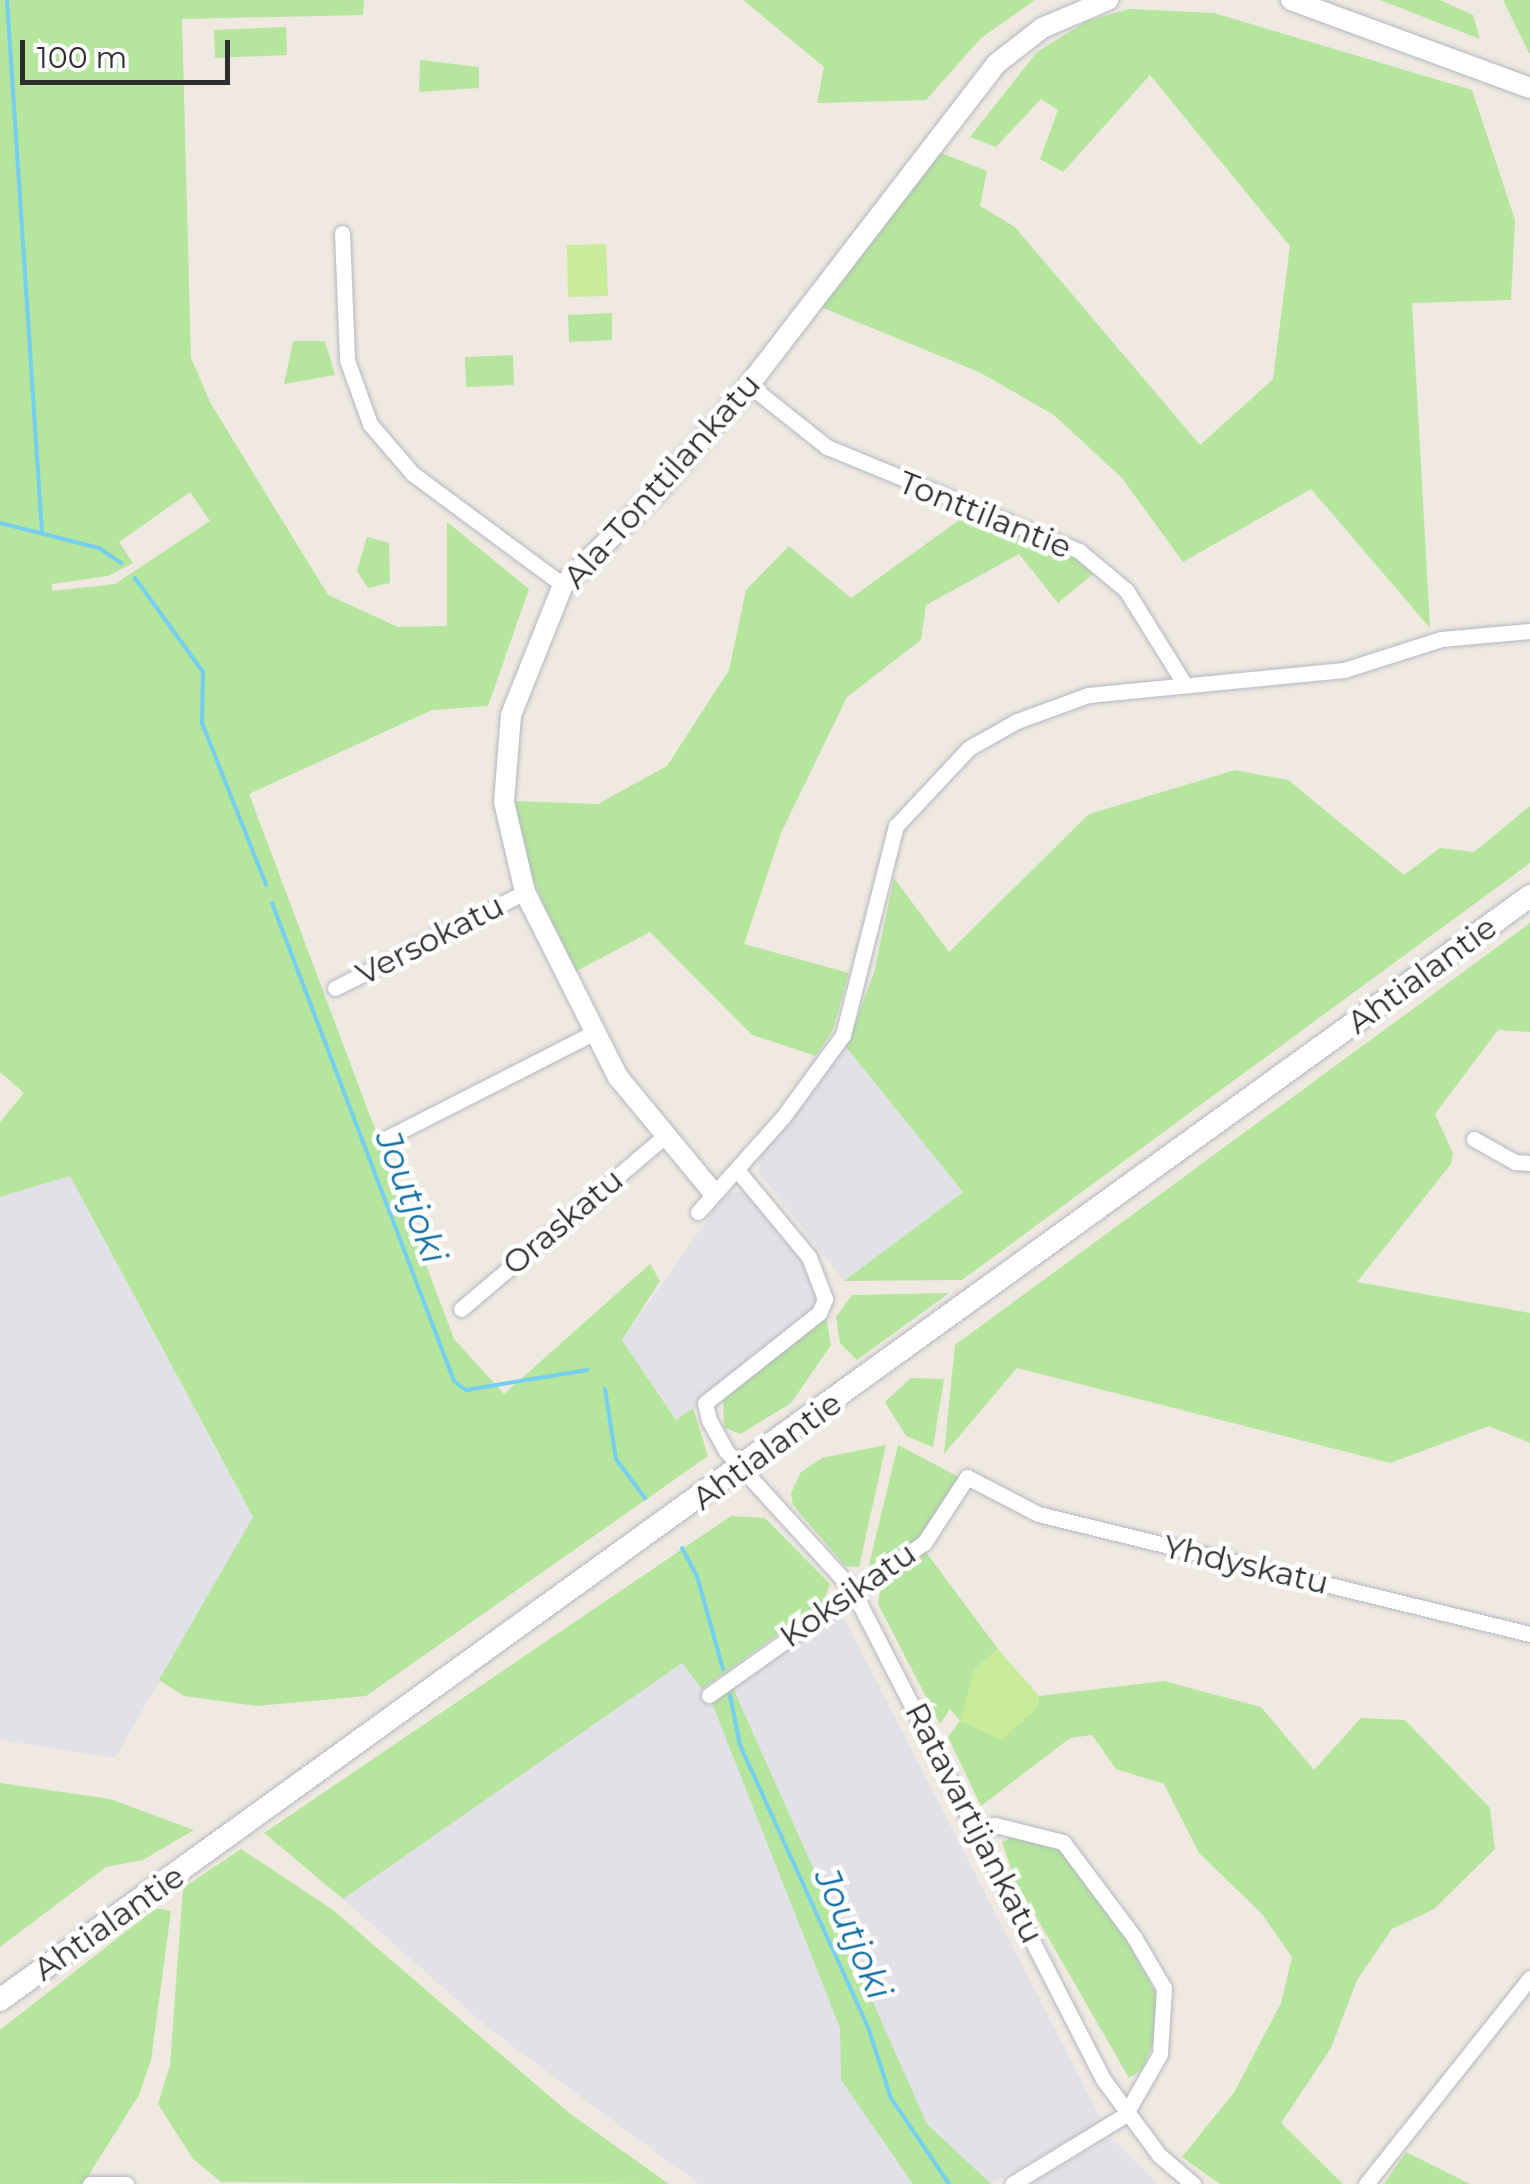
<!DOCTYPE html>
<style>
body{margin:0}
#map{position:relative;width:1530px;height:2184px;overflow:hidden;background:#efe9e1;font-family:Montserrat,sans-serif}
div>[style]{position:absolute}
.industrial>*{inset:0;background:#e3e1e8}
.green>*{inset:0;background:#b6e59e}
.pitch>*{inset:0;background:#c9ec9a}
.stream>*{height:4px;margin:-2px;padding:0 2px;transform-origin:2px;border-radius:2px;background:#75cff0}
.roads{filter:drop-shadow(0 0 2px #b4b7c1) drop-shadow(0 0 2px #b4b7c1)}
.minor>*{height:15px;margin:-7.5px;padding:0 7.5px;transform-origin:7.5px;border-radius:7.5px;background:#fff}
.tertiary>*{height:20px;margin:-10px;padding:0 10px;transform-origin:10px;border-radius:10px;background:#fff}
.secondary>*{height:22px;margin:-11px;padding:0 11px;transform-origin:11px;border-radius:11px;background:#fff}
span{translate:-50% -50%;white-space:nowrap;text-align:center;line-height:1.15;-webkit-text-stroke:9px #fff;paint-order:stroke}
.street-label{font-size:32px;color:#2e2e2e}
.water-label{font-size:35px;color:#0d6fa3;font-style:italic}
.scale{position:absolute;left:20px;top:40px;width:210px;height:45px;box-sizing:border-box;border:5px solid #2e2e2e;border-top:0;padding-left:12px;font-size:30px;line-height:35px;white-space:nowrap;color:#2e2e2e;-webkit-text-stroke:8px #fff;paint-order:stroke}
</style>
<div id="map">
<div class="industrial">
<i style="clip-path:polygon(846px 1047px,963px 1192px,844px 1281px,760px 1174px,758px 1158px)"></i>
<i style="clip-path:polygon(70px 1176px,253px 1518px,115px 1758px,0 1740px,0 1197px)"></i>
<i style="clip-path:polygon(745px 1191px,804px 1262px,819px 1301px,814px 1312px,677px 1420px,622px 1340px,726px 1193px)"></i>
<i style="clip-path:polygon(835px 1615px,844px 1618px,1102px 2121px,991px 2184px,699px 2184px,492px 2031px,343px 1899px,683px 1662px,713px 1703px)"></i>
<i style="clip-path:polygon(1110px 2137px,1158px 2184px,1032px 2184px)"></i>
</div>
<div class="green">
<i style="clip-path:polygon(evenodd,0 0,364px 0,363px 15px,182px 19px,191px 358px,211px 404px,328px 595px,398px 627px,447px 626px,447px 522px,529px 589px,488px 706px,432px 710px,249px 794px,454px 1339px,504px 1394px,650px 1264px,660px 1281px,622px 1340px,676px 1420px,693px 1408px,708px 1456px,366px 1696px,256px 1706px,184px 1696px,159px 1680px,253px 1517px,70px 1176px,0 1197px,0 1122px,24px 1093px,0 1072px,0 0,190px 492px,210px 521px,115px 584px,52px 591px,52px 584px,108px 576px,133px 563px,119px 542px,190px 492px)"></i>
<i style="clip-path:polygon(743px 0,1035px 0,981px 38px,926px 100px,817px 103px,824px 67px)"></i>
<i style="clip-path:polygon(1380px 0,1440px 0,1473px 15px,1480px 39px)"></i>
<i style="clip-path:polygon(1503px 0,1530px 0,1530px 53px,1529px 53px)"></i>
<i style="clip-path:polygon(1129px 9px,1214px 13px,1472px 90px,1515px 220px,1511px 300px,1412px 303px,1430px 628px,1311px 489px,1183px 562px,1122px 478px,1054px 415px,979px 372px,821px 307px,939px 152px,987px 171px,980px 206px,1015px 227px,1200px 445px,1273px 379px,1290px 246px,1150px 75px,1063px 172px,1040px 159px,1058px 110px,1041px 99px,996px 147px,970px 137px,1037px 52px,1087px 21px)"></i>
<i style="clip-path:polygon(286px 27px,287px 55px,215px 58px,214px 30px)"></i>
<i style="clip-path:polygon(420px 60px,479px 67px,479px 88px,419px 92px)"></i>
<i style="clip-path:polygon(612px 313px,612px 340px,569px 342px,568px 315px)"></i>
<i style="clip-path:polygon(293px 341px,325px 341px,335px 375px,284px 384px)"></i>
<i style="clip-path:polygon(513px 355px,514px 385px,466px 387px,465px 357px)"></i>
<i style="clip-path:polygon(969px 513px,1076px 558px,1093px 574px,1058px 603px,1019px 554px,926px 605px,921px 640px,847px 697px,781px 833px,744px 944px,849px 973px,833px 1030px,816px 1056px,752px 1035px,650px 932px,573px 973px,524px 858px,512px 801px,598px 804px,667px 766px,729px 670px,746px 590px,789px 546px,851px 598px)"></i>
<i style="clip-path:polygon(367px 537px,389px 543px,390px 583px,368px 588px,357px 571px)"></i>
<i style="clip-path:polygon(1235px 770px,1288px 780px,1404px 875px,1440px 848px,1474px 852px,1530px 806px,1530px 863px,962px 1280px,844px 1281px,963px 1192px,846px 1047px,874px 973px,894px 878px,949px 952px,1089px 814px)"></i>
<i style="clip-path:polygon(1530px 923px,1530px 1032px,1498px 1030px,1435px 1114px,1453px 1153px,1451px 1164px,1357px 1282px,1530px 1313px,1530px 1443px,1489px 1426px,1390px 1463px,1017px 1368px,944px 1454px,955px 1345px)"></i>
<i style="clip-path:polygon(949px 1293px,857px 1360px,840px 1343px,836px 1317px,852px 1295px)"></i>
<i style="clip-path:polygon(826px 1317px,831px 1345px,791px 1403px,740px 1434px,724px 1427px,723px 1396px)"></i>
<i style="clip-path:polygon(911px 1378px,944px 1379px,933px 1447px,906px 1436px,885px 1402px)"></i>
<i style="clip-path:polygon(886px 1445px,859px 1567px,845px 1566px,793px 1505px,791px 1493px,801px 1472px,822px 1458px)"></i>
<i style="clip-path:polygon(898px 1445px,961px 1478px,919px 1540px,868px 1569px)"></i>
<i style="clip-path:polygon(731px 1516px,765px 1518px,830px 1584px,823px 1602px,702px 1689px,682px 1663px,343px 1899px,264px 1833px)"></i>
<i style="clip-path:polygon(926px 1552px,998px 1649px,974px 1670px,1036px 1709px,1039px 1696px,1164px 1681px,1261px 1707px,1314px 1770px,1361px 1718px,1405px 1720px,1490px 1808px,1495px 1849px,1434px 1909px,1392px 1929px,1357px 1980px,1331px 2048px,1281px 2123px,1343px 2184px,1220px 2184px,1182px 2157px,1235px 2091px,1281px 2003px,1292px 1957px,1262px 1914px,1199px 1853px,1164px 1784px,1116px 1769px,1092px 1735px,1070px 1738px,981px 1806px,948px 1737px,960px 1721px,950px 1709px,940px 1724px,878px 1604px,882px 1579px)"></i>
<i style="clip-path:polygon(733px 1688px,927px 2124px,991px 2184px,913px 2184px,841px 2080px,840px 2028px,712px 1703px)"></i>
<i style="clip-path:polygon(0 1783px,110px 1799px,194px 1830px,143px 1860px,106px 1867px,0 1947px)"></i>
<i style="clip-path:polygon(1013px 1837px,1061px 1851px,1126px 1939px,1156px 1993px,1158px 2031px,1142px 2070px,1129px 2078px,1015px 1880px,1002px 1842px)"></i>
<i style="clip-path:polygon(241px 1849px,333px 1910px,569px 2113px,669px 2184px,221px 2182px,193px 2159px,158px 2104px,170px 2065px,183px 1888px)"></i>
<i style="clip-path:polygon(156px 1908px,171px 1911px,151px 2060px,139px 2095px,83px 2184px,0 2184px,0 2030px)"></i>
<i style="clip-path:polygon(1406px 2152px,1470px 2184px,1384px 2184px)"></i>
</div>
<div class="pitch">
<i style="clip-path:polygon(606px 244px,608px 296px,568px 297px,567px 245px)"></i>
<i style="clip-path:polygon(998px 1649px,1039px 1696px,1036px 1709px,1002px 1740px,960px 1721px,974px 1670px)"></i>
</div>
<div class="stream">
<i style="left:7px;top:0;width:534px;rotate:86.24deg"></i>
<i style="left:0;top:523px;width:102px;rotate:14.2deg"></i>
<i style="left:99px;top:548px;width:27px;rotate:34deg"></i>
<i style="left:135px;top:578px;width:116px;rotate:54.1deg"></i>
<i style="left:203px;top:672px;width:51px;rotate:91.1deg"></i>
<i style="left:202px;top:723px;width:174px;rotate:68.4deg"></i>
<i style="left:272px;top:903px;width:511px;rotate:69.16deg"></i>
<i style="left:454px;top:1381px;width:15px;rotate:37deg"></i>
<i style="left:466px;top:1390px;width:123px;rotate:-9.4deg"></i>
<i style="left:605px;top:1389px;width:71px;rotate:81.1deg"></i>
<i style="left:616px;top:1459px;width:49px;rotate:53.4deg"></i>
<i style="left:682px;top:1548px;width:32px;rotate:62deg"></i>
<i style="left:697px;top:1576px;width:97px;rotate:74.4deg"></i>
<i style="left:730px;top:1695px;width:51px;rotate:78.7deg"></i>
<i style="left:740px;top:1745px;width:313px;rotate:65.6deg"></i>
<i style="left:869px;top:2030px;width:71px;rotate:72.1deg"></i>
<i style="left:891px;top:2098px;width:104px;rotate:56deg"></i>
</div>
<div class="roads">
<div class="minor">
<i style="left:342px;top:233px;width:127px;rotate:87.7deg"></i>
<i style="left:347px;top:360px;width:68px;rotate:70.2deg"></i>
<i style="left:370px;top:424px;width:66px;rotate:49.3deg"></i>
<i style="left:413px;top:474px;width:187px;rotate:36.5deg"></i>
<i style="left:749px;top:385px;width:100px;rotate:38.5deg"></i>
<i style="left:827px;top:447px;width:273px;rotate:22.4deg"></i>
<i style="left:1079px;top:551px;width:61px;rotate:39.7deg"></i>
<i style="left:1126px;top:590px;width:110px;rotate:58.1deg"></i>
<i style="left:335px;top:988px;width:213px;rotate:-26.8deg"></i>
<i style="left:387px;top:1138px;width:231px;rotate:-27deg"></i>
<i style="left:1474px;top:1139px;width:47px;rotate:29.3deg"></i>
<i style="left:1515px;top:1162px;width:15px;rotate:4deg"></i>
<i style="left:737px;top:1170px;width:113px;rotate:50.4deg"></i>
<i style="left:809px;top:1257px;width:45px;rotate:69.1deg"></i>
<i style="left:825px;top:1299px;width:15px;rotate:113deg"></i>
<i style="left:819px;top:1313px;width:145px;rotate:141.7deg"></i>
<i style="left:705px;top:1403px;width:17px;rotate:77deg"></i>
<i style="left:709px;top:1420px;width:35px;rotate:61deg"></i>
<i style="left:726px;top:1451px;width:187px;rotate:47.6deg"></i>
<i style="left:852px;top:1589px;width:551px;rotate:62.88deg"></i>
<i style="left:1103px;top:2079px;width:94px;rotate:53.6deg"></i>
<i style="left:1159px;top:2155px;width:45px;rotate:40.5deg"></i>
<i style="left:698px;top:1212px;width:127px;rotate:-48.2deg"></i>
<i style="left:783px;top:1117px;width:102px;rotate:-53.8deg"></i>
<i style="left:843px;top:1035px;width:216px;rotate:-75.8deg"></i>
<i style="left:896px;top:826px;width:107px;rotate:-46.9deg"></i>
<i style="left:969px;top:748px;width:55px;rotate:-29.4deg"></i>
<i style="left:1017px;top:721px;width:76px;rotate:-20.1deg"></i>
<i style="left:1088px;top:695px;width:257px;rotate:-5.6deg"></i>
<i style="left:1344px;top:670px;width:102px;rotate:-17.7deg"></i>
<i style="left:1441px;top:639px;width:89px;rotate:-5.1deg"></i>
<i style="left:461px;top:1309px;width:267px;rotate:-40.3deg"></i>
<i style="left:709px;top:1695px;width:263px;rotate:-35.3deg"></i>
<i style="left:924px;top:1543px;width:79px;rotate:-56.9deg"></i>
<i style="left:967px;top:1477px;width:80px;rotate:27.5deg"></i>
<i style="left:1038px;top:1514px;width:506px;rotate:13.71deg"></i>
<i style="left:978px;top:1832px;width:18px;rotate:-22deg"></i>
<i style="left:995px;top:1825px;width:70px;rotate:14deg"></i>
<i style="left:1063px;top:1842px;width:119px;rotate:53.2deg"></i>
<i style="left:1134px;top:1937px;width:59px;rotate:59.5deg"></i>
<i style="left:1164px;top:1988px;width:66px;rotate:93.5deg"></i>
<i style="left:1160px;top:2054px;width:70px;rotate:119.8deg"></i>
<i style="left:1125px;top:2115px;width:132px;rotate:148.6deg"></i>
<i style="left:90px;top:2184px;width:36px"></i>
<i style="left:1366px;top:2184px;width:263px;rotate:-51.5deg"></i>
</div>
<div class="tertiary">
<i style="left:1291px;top:0;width:255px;rotate:20.2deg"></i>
<i style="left:712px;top:1191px;width:148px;rotate:-129.5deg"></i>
<i style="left:618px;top:1077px;width:207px;rotate:-116.7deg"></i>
<i style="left:525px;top:892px;width:92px;rotate:-103.1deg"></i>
<i style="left:504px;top:802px;width:87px;rotate:-85.4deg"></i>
<i style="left:511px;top:715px;width:140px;rotate:-68.2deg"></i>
<i style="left:563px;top:585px;width:132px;rotate:-44.7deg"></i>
<i style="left:657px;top:492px;width:141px;rotate:-49.3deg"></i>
<i style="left:749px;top:385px;width:405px;rotate:-52.4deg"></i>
<i style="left:996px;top:64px;width:58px;rotate:-38deg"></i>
<i style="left:1042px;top:28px;width:72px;rotate:-23deg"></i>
</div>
<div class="secondary">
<i style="left:0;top:2000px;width:1887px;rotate:-35.81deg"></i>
</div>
</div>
<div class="street-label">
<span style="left:662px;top:481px;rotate:-48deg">Ala-Tonttilankatu</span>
<span style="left:985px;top:515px;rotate:22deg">Tonttilantie</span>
<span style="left:430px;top:940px;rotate:-27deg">Versokatu</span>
<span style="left:1422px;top:975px;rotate:-36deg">Ahtialantie</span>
<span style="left:563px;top:1222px;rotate:-40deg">Oraskatu</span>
<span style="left:767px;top:1451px;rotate:-36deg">Ahtialantie</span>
<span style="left:1246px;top:1565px;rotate:13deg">Yhdyskatu</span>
<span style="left:848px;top:1595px;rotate:-35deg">Koksikatu</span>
<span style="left:974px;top:1823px;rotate:63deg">Ratavartijankatu</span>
<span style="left:109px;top:1923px;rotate:-35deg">Ahtialantie</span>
</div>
<div class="water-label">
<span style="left:411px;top:1197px;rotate:69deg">Joutjoki</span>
<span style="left:853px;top:1934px;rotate:66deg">Joutjoki</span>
</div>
<div class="scale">100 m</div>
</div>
